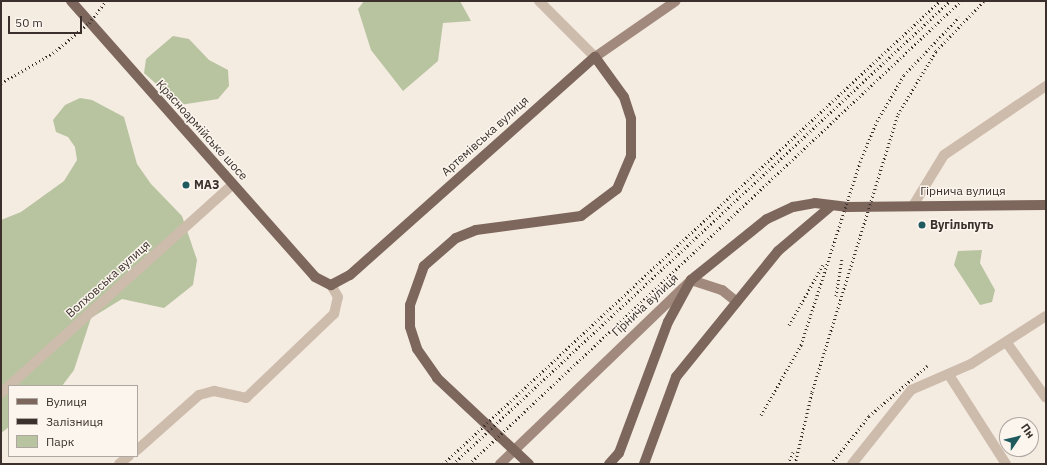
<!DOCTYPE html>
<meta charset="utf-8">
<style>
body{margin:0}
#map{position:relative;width:1047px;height:465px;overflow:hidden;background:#f4ebe1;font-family:"IBM Plex Sans",sans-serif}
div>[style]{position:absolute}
.green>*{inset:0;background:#b8c4a0}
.minor>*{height:10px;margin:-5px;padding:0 5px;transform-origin:5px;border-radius:5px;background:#cdbbac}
.secondary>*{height:10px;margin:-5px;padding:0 5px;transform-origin:5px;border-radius:5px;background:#a18a7d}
.primary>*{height:10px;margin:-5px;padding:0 5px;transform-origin:5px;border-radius:5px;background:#7d675c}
.rail>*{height:3px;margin-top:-1.5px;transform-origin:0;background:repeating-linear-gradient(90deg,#3b302b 0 1px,transparent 0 4px)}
.dots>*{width:11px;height:11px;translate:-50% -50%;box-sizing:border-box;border:2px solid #fbf5ee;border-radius:50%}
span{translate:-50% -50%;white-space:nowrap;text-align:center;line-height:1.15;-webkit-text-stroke:3px #fbf5ee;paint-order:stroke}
.street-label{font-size:12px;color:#3b302b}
.poi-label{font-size:12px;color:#3b302b;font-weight:700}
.left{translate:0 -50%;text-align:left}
.frame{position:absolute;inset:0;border:2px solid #3b302b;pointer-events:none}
.legend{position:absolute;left:8px;top:385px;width:130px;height:72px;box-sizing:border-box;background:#fbf5ee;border:1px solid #aea6a0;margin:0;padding:5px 7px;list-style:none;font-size:12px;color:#3b302b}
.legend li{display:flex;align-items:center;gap:8px;height:20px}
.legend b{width:20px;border:1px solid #aea6a0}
.north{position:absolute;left:999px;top:417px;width:40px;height:40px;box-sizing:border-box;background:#fbf5ee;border:1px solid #aea6a0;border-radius:50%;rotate:55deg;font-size:11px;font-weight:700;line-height:16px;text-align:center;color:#3b302b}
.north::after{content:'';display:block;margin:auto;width:14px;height:18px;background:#1f5a5e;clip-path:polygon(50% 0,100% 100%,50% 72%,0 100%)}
.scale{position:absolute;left:8px;top:16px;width:74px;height:18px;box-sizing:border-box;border:2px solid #3b302b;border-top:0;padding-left:5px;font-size:12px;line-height:14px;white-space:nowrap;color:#3b302b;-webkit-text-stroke:3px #fbf5ee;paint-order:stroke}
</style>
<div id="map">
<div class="green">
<i style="clip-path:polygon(364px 1px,460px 1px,471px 21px,443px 23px,438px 61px,403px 91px,371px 50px,358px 9px)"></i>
<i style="clip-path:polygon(173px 36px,189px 39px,209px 60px,228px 70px,229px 86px,218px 99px,180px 105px,144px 73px,146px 59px)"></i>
<i style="clip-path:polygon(80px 98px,92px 100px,124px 117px,137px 164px,151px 184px,182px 216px,197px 260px,193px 285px,164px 308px,122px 299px,91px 318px,74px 370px,62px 386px,9px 386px,9px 427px,1px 433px,1px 220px,21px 212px,64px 181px,77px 160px,75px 147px,68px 137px,56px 132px,53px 120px,65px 105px)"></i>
<i style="clip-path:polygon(982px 250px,980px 263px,995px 290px,992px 302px,980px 305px,954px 265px,958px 251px)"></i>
</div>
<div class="minor">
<i style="left:539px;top:1px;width:79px;rotate:45deg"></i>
<i style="left:914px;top:204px;width:57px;rotate:-58.5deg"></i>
<i style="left:944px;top:155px;width:123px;rotate:-34.1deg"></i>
<i style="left:1007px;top:343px;width:67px;rotate:54.7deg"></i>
<i style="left:949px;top:375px;width:106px;rotate:57.4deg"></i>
<i style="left:1px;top:393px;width:312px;rotate:-42deg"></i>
<i style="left:137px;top:450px;width:83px;rotate:-41.6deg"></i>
<i style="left:199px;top:395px;width:16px;rotate:-15deg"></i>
<i style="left:214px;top:391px;width:33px;rotate:12deg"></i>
<i style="left:246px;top:398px;width:122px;rotate:-43.7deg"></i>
<i style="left:334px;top:314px;width:17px;rotate:-77deg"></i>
<i style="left:338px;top:297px;width:14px;rotate:-120deg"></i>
<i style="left:119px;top:464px;width:13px;rotate:-39deg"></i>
<i style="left:852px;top:464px;width:95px;rotate:-51.4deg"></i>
<i style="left:911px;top:390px;width:65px;rotate:-23.4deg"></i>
<i style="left:971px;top:364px;width:89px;rotate:-32.6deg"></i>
</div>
<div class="secondary">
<i style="left:595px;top:57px;width:98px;rotate:-34.7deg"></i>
<i style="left:500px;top:464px;width:265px;rotate:-43.9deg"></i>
<i style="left:691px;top:280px;width:33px;rotate:18deg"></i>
<i style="left:722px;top:290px;width:19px;rotate:39deg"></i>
</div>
<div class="primary">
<i style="left:71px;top:1px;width:368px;rotate:48.5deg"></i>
<i style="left:315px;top:277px;width:18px;rotate:27deg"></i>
<i style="left:331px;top:285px;width:21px;rotate:-28deg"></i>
<i style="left:350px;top:275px;width:328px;rotate:-41.7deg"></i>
<i style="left:595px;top:57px;width:49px;rotate:54.1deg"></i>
<i style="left:624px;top:97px;width:23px;rotate:72deg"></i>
<i style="left:631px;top:119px;width:37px;rotate:90deg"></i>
<i style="left:631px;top:156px;width:36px;rotate:113deg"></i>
<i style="left:617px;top:189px;width:45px;rotate:143.1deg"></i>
<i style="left:581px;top:216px;width:106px;rotate:172.4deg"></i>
<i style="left:476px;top:230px;width:22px;rotate:158deg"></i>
<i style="left:456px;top:238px;width:43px;rotate:138.8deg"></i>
<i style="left:424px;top:266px;width:41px;rotate:109.7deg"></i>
<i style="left:410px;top:305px;width:22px;rotate:90deg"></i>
<i style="left:410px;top:327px;width:23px;rotate:72deg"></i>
<i style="left:417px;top:349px;width:35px;rotate:55deg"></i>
<i style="left:437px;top:378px;width:126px;rotate:43.1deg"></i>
<i style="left:609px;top:464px;width:15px;rotate:-48deg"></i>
<i style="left:619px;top:453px;width:140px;rotate:-69.5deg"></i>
<i style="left:668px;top:322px;width:48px;rotate:-61.3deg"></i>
<i style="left:691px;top:280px;width:97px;rotate:-38.8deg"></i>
<i style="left:767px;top:219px;width:29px;rotate:-25deg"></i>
<i style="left:793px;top:207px;width:22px;rotate:-10deg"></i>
<i style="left:815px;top:203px;width:31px;rotate:7deg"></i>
<i style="left:846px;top:207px;width:200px;rotate:-0.6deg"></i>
<i style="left:644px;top:464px;width:93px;rotate:-69.8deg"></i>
<i style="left:676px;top:377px;width:162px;rotate:-51deg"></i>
<i style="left:778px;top:251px;width:70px;rotate:-40.3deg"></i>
</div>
<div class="rail">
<i style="left:1px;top:83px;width:60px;rotate:-30deg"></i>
<i style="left:53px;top:53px;width:47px;rotate:-39.8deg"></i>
<i style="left:89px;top:23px;width:28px;rotate:-52deg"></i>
<i style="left:836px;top:296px;width:37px;rotate:-81deg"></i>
<i style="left:789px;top:325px;width:69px;rotate:-60.5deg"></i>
<i style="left:761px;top:415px;width:81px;rotate:-60.3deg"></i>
<i style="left:801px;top:345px;width:192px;rotate:-72.1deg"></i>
<i style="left:860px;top:162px;width:44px;rotate:-67.5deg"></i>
<i style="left:877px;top:121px;width:53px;rotate:-59.6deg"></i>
<i style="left:904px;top:75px;width:80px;rotate:-46.5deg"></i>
<i style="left:443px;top:464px;width:679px;rotate:-42.97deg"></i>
<i style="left:453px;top:464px;width:679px;rotate:-42.97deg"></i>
<i style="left:469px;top:464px;width:676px;rotate:-43.26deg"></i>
<i style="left:788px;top:464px;width:13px;rotate:-67deg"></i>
<i style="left:795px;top:464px;width:74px;rotate:-76.7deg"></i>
<i style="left:812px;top:392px;width:291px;rotate:-72.8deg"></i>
<i style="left:898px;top:114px;width:74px;rotate:-58.9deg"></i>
<i style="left:936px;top:51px;width:69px;rotate:-46.2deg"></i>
<i style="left:831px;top:464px;width:61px;rotate:-51.6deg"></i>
<i style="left:869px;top:416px;width:77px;rotate:-40.8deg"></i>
</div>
<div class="dots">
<i style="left:186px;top:185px;background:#1f5a5e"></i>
<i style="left:922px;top:225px;background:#1f5a5e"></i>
</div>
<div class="street-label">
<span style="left:202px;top:130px;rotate:48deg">Красноармійське шосе</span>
<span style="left:485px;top:136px;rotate:-42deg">Артемівська вулиця</span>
<span style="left:963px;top:191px">Гірнича вулиця</span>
<span style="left:108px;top:279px;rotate:-42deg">Волховська вулиця</span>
<span style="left:645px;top:305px;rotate:-43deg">Гірнича вулиця</span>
</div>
<div class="poi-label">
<span class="left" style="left:194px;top:185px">МАЗ</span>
<span class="left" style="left:930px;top:225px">Вугільпуть</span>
</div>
<div class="frame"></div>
<ul class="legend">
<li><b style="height:5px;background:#7d675c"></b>Вулиця</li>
<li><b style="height:5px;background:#3b302b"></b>Залізниця</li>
<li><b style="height:11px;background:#b8c4a0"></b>Парк</li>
</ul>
<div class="north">Пн</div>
<div class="scale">50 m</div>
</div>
